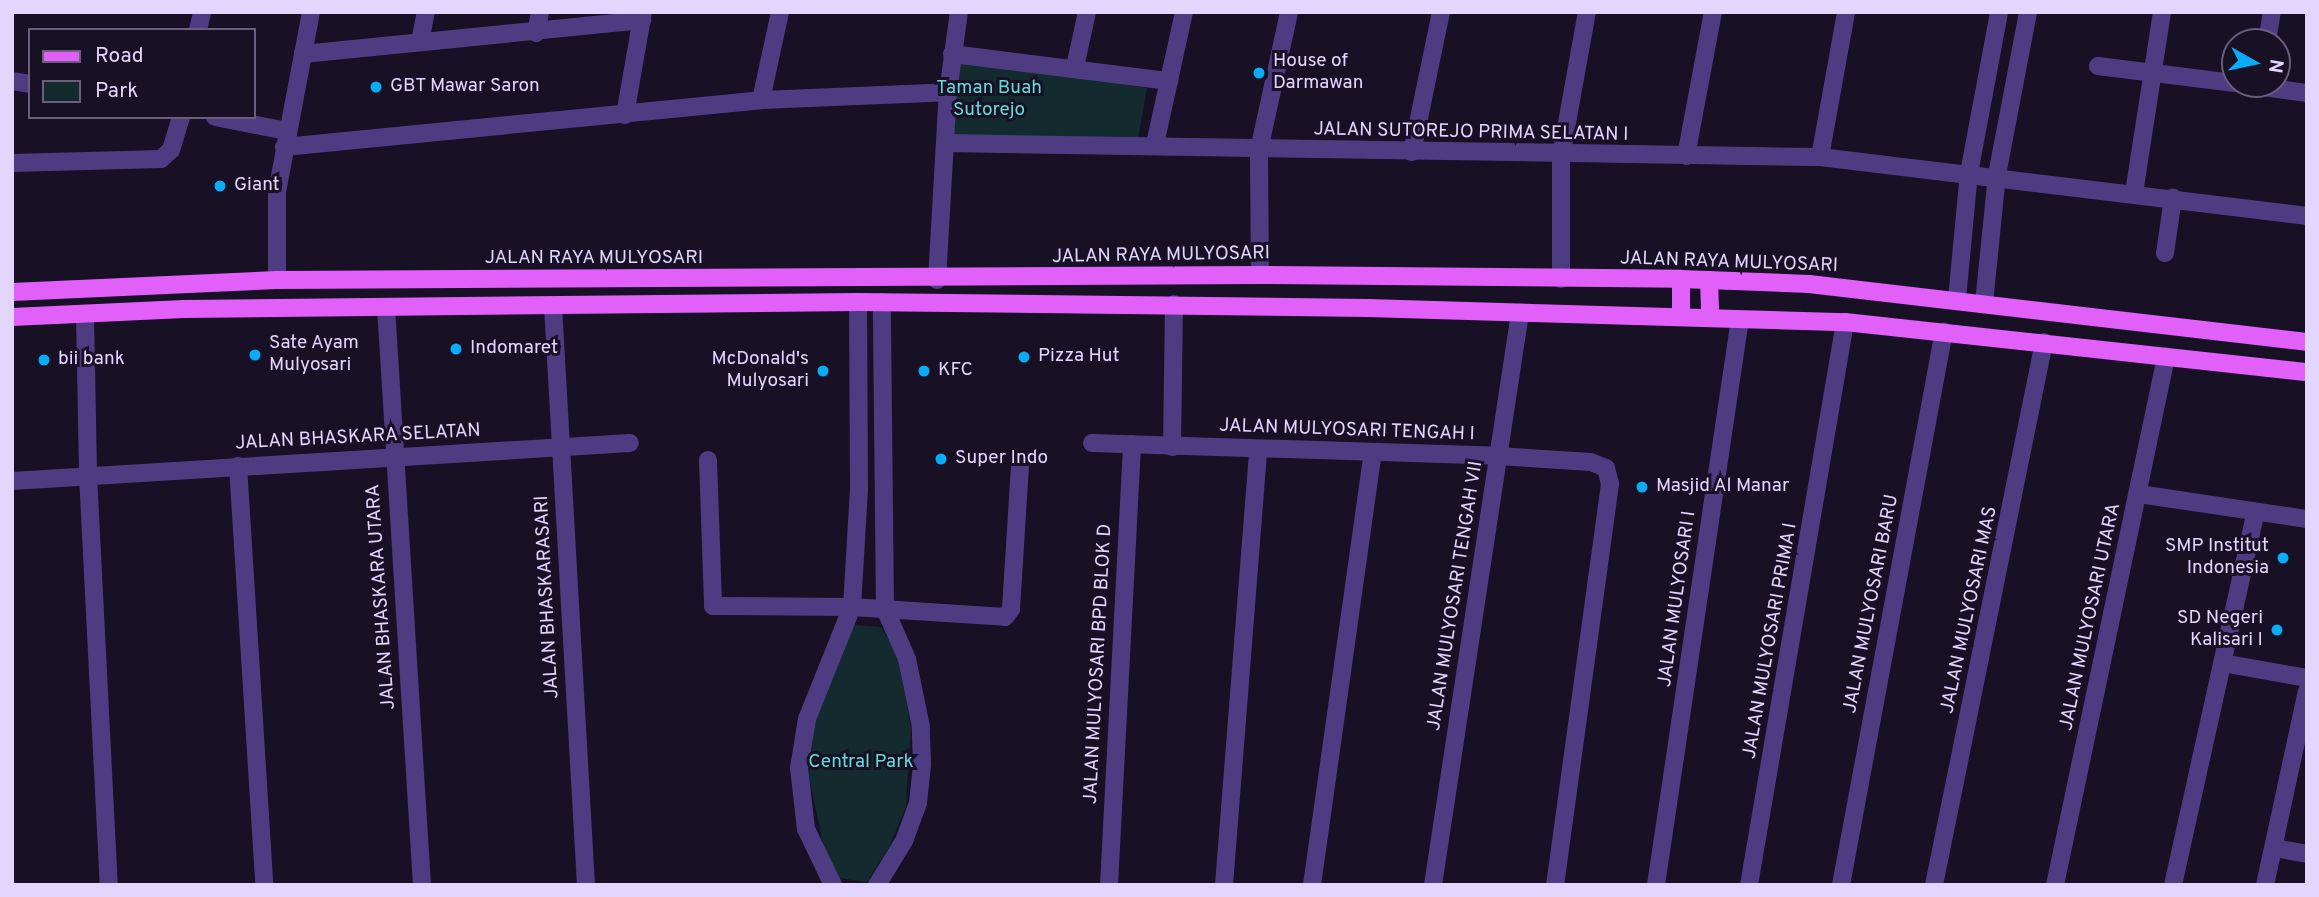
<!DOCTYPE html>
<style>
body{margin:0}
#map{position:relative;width:2319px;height:897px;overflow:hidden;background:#181025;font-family:Overpass,sans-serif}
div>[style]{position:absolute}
.green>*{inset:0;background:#132a2f}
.minor>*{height:18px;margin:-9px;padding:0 9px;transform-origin:9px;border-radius:9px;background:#4e3c83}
.major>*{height:18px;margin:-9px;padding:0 9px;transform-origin:9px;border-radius:9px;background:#e160fa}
.dots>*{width:19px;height:19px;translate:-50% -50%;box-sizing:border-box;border:4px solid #181025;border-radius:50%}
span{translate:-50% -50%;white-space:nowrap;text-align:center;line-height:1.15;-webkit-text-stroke:6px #181025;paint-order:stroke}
.poi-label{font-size:19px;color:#e2d5fe}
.left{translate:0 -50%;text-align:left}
.right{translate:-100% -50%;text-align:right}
.park-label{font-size:19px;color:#63dcd8}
.street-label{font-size:19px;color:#e2d5fe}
.frame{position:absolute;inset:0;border:14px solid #e2d5fe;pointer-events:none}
.legend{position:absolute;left:28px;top:28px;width:228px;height:91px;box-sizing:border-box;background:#181025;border:2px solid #695f7c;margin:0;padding:9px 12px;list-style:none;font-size:21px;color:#e2d5fe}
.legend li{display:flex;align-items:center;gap:14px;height:35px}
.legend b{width:35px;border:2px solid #695f7c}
.north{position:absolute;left:2221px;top:28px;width:70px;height:70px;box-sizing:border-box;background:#181025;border:2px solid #695f7c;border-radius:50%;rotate:99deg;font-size:19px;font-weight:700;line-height:28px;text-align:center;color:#e2d5fe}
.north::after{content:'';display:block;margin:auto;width:24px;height:32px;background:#08acf7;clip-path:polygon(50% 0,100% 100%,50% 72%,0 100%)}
</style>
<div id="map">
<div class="green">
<i style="clip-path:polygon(955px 59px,1147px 88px,1138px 139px,951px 136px)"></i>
<i style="clip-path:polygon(855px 625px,881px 627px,890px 642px,900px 665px,911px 729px,906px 806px,890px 845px,867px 882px,838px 878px,823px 843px,809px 777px,814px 724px,843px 644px)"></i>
</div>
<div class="minor">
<i style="left:198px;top:30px;width:18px;rotate:-77deg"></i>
<i style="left:536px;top:33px;width:21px;rotate:-79deg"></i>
<i style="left:420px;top:42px;width:31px;rotate:-79deg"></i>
<i style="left:2267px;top:42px;width:30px;rotate:-81deg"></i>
<i style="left:303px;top:54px;width:341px;rotate:-5.7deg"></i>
<i style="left:952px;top:54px;width:219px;rotate:7.1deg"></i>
<i style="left:2098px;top:66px;width:138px;rotate:7.1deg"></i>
<i style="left:1075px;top:67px;width:56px;rotate:-77.7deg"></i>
<i style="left:12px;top:81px;width:18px;rotate:9deg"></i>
<i style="left:2241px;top:84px;width:67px;rotate:7.8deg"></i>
<i style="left:761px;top:100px;width:90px;rotate:-77.8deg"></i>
<i style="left:625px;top:115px;width:105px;rotate:-80.1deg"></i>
<i style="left:215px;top:117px;width:73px;rotate:11deg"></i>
<i style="left:945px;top:143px;width:875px;rotate:0.92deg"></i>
<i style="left:1820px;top:157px;width:491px;rotate:6.9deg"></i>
<i style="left:1155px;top:144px;width:135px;rotate:-77.6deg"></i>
<i style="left:284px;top:147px;width:479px;rotate:-5.6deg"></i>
<i style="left:761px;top:100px;width:187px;rotate:-2.4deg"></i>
<i style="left:1412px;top:152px;width:143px;rotate:-78.3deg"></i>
<i style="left:1686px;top:156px;width:147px;rotate:-79.4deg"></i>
<i style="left:1820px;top:157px;width:147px;rotate:-79.8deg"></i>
<i style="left:12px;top:163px;width:149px;rotate:-1.5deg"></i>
<i style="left:161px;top:159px;width:13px;rotate:-42deg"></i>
<i style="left:171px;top:150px;width:34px;rotate:-73deg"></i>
<i style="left:2134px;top:193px;width:183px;rotate:-81.2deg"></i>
<i style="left:2165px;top:253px;width:56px;rotate:-81.7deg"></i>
<i style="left:1260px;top:275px;width:125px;rotate:-90.5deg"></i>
<i style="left:1259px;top:150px;width:141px;rotate:-77.7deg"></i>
<i style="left:1561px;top:279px;width:123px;rotate:-90deg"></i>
<i style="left:1561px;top:156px;width:146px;rotate:-79.8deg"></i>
<i style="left:277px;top:280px;width:88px;rotate:-90deg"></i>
<i style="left:277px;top:192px;width:183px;rotate:-79.3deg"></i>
<i style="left:937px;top:280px;width:188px;rotate:-86.7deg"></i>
<i style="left:948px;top:92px;width:81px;rotate:-82.2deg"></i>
<i style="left:1957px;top:299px;width:127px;rotate:-84.6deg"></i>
<i style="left:1969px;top:173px;width:164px;rotate:-79.4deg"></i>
<i style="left:1984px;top:303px;width:129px;rotate:-84.2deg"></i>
<i style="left:1997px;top:175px;width:166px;rotate:-79.2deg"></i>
<i style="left:553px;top:306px;width:580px;rotate:86.74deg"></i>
<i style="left:386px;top:307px;width:579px;rotate:86.44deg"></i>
<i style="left:85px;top:315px;width:160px;rotate:88.9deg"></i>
<i style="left:88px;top:475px;width:411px;rotate:87.1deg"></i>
<i style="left:1092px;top:443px;width:406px;rotate:1.8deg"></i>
<i style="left:1498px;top:456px;width:93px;rotate:3.7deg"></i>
<i style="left:1591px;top:462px;width:16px;rotate:22deg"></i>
<i style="left:1606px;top:468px;width:16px;rotate:76deg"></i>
<i style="left:1610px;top:484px;width:405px;rotate:97.8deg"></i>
<i style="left:1172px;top:447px;width:143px;rotate:-89.2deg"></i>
<i style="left:708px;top:460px;width:146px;rotate:88deg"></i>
<i style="left:713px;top:606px;width:139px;rotate:0.4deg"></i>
<i style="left:852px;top:607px;width:153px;rotate:3.7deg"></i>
<i style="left:1005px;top:617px;width:10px;rotate:-53deg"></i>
<i style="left:1011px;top:609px;width:142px;rotate:-86.4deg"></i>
<i style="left:238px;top:466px;width:420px;rotate:86.4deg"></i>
<i style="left:12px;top:481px;width:619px;rotate:-3.52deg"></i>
<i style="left:2139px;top:494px;width:170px;rotate:8.5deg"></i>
<i style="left:2222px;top:663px;width:86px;rotate:10deg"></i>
<i style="left:2274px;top:848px;width:34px;rotate:10deg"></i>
<i style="left:833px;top:885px;width:62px;rotate:-115.7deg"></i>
<i style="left:806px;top:829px;width:61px;rotate:-96.5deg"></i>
<i style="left:799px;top:768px;width:50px;rotate:-80.7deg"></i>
<i style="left:807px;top:719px;width:121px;rotate:-68.1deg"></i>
<i style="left:852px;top:607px;width:118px;rotate:-86.6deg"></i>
<i style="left:859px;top:489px;width:187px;rotate:-90.3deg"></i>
<i style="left:877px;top:885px;width:52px;rotate:-58.5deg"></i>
<i style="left:904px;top:841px;width:40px;rotate:-69.8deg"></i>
<i style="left:918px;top:803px;width:39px;rotate:-84deg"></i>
<i style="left:922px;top:764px;width:37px;rotate:-92deg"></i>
<i style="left:921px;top:727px;width:69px;rotate:-101.6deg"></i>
<i style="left:907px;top:659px;width:55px;rotate:-113.7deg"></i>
<i style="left:885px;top:609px;width:307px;rotate:-90.6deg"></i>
<i style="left:1109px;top:885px;width:441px;rotate:-87deg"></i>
<i style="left:1224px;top:885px;width:436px;rotate:-85.5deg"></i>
<i style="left:1312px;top:885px;width:436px;rotate:-82deg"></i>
<i style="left:1433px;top:885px;width:579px;rotate:-81.35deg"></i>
<i style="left:1656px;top:885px;width:572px;rotate:-81.56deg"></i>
<i style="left:1749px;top:885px;width:571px;rotate:-80.32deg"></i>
<i style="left:1841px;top:885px;width:563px;rotate:-79.47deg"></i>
<i style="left:1934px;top:885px;width:554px;rotate:-78.55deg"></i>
<i style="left:2055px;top:885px;width:540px;rotate:-78.13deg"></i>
<i style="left:2173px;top:885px;width:382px;rotate:-77.5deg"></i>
<i style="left:2265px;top:885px;width:198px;rotate:-77.8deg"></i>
</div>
<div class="major">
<i style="left:1709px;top:280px;width:38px;rotate:88deg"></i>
<i style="left:12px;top:292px;width:265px;rotate:-2.6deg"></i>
<i style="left:277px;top:280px;width:983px;rotate:-0.29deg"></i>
<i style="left:1260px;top:275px;width:421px;rotate:0.5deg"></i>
<i style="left:1681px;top:279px;width:128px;rotate:2.2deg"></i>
<i style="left:1809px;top:284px;width:501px;rotate:6.64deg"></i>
<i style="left:1681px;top:316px;width:37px;rotate:-90deg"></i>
<i style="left:12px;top:317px;width:172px;rotate:-2.7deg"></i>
<i style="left:184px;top:309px;width:674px;rotate:-0.6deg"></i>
<i style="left:858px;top:302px;width:510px;rotate:0.67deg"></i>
<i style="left:1368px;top:308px;width:477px;rotate:1.7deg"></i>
<i style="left:1845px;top:322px;width:465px;rotate:6.2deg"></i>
</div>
<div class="dots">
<i style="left:1259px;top:73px;background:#08acf7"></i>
<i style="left:376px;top:87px;background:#08acf7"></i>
<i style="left:220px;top:186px;background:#08acf7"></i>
<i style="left:456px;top:349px;background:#08acf7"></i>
<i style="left:255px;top:355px;background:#08acf7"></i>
<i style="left:1024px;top:357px;background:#08acf7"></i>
<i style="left:44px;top:360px;background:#08acf7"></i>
<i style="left:823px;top:371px;background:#08acf7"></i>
<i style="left:924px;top:371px;background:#08acf7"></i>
<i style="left:941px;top:459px;background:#08acf7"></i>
<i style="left:1642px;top:487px;background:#08acf7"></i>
<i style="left:2283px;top:558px;background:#08acf7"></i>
<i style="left:2277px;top:630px;background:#08acf7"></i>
</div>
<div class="poi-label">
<span class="left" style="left:1273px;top:73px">House of<br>Darmawan</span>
<span class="left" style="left:390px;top:87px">GBT Mawar Saron</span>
<span class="left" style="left:234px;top:186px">Giant</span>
<span class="left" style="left:269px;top:355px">Sate Ayam<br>Mulyosari</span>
<span class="left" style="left:470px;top:349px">Indomaret</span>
<span class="left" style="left:1038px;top:357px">Pizza Hut</span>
<span class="left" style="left:58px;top:360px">bii bank</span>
<span class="right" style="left:809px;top:371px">McDonald's<br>Mulyosari</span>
<span class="left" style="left:938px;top:371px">KFC</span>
<span class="left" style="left:955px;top:459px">Super Indo</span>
<span class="left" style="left:1656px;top:487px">Masjid Al Manar</span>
<span class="right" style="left:2269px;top:558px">SMP Institut<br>Indonesia</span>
<span class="right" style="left:2263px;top:630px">SD Negeri<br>Kalisari I</span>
</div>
<div class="park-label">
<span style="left:989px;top:100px">Taman Buah<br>Sutorejo</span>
<span style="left:861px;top:763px">Central Park</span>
</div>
<div class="street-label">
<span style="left:1471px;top:133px;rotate:1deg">JALAN SUTOREJO PRIMA SELATAN I</span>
<span style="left:1161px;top:256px;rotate:-1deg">JALAN RAYA MULYOSARI</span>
<span style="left:594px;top:259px">JALAN RAYA MULYOSARI</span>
<span style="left:1729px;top:263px;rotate:2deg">JALAN RAYA MULYOSARI</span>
<span style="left:1347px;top:431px;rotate:2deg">JALAN MULYOSARI TENGAH I</span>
<span style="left:358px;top:438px;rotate:-3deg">JALAN BHASKARA SELATAN</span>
<span style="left:1456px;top:596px;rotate:-81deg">JALAN MULYOSARI TENGAH VII</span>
<span style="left:382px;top:597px;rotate:-94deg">JALAN BHASKARA UTARA</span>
<span style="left:548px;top:597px;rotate:-93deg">JALAN BHASKARASARI</span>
<span style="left:1678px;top:599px;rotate:-82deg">JALAN MULYOSARI I</span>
<span style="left:1872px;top:604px;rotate:-79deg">JALAN MULYOSARI BARU</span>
<span style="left:1970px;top:610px;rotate:-78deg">JALAN MULYOSARI MAS</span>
<span style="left:2091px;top:617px;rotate:-78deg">JALAN MULYOSARI UTARA</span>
<span style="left:1771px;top:641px;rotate:-80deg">JALAN MULYOSARI PRIMA I</span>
<span style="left:1099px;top:664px;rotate:-87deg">JALAN MULYOSARI BPD BLOK D</span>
</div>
<div class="frame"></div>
<ul class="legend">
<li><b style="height:9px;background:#e160fa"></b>Road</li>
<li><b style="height:19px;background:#132a2f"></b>Park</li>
</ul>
<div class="north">N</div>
</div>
